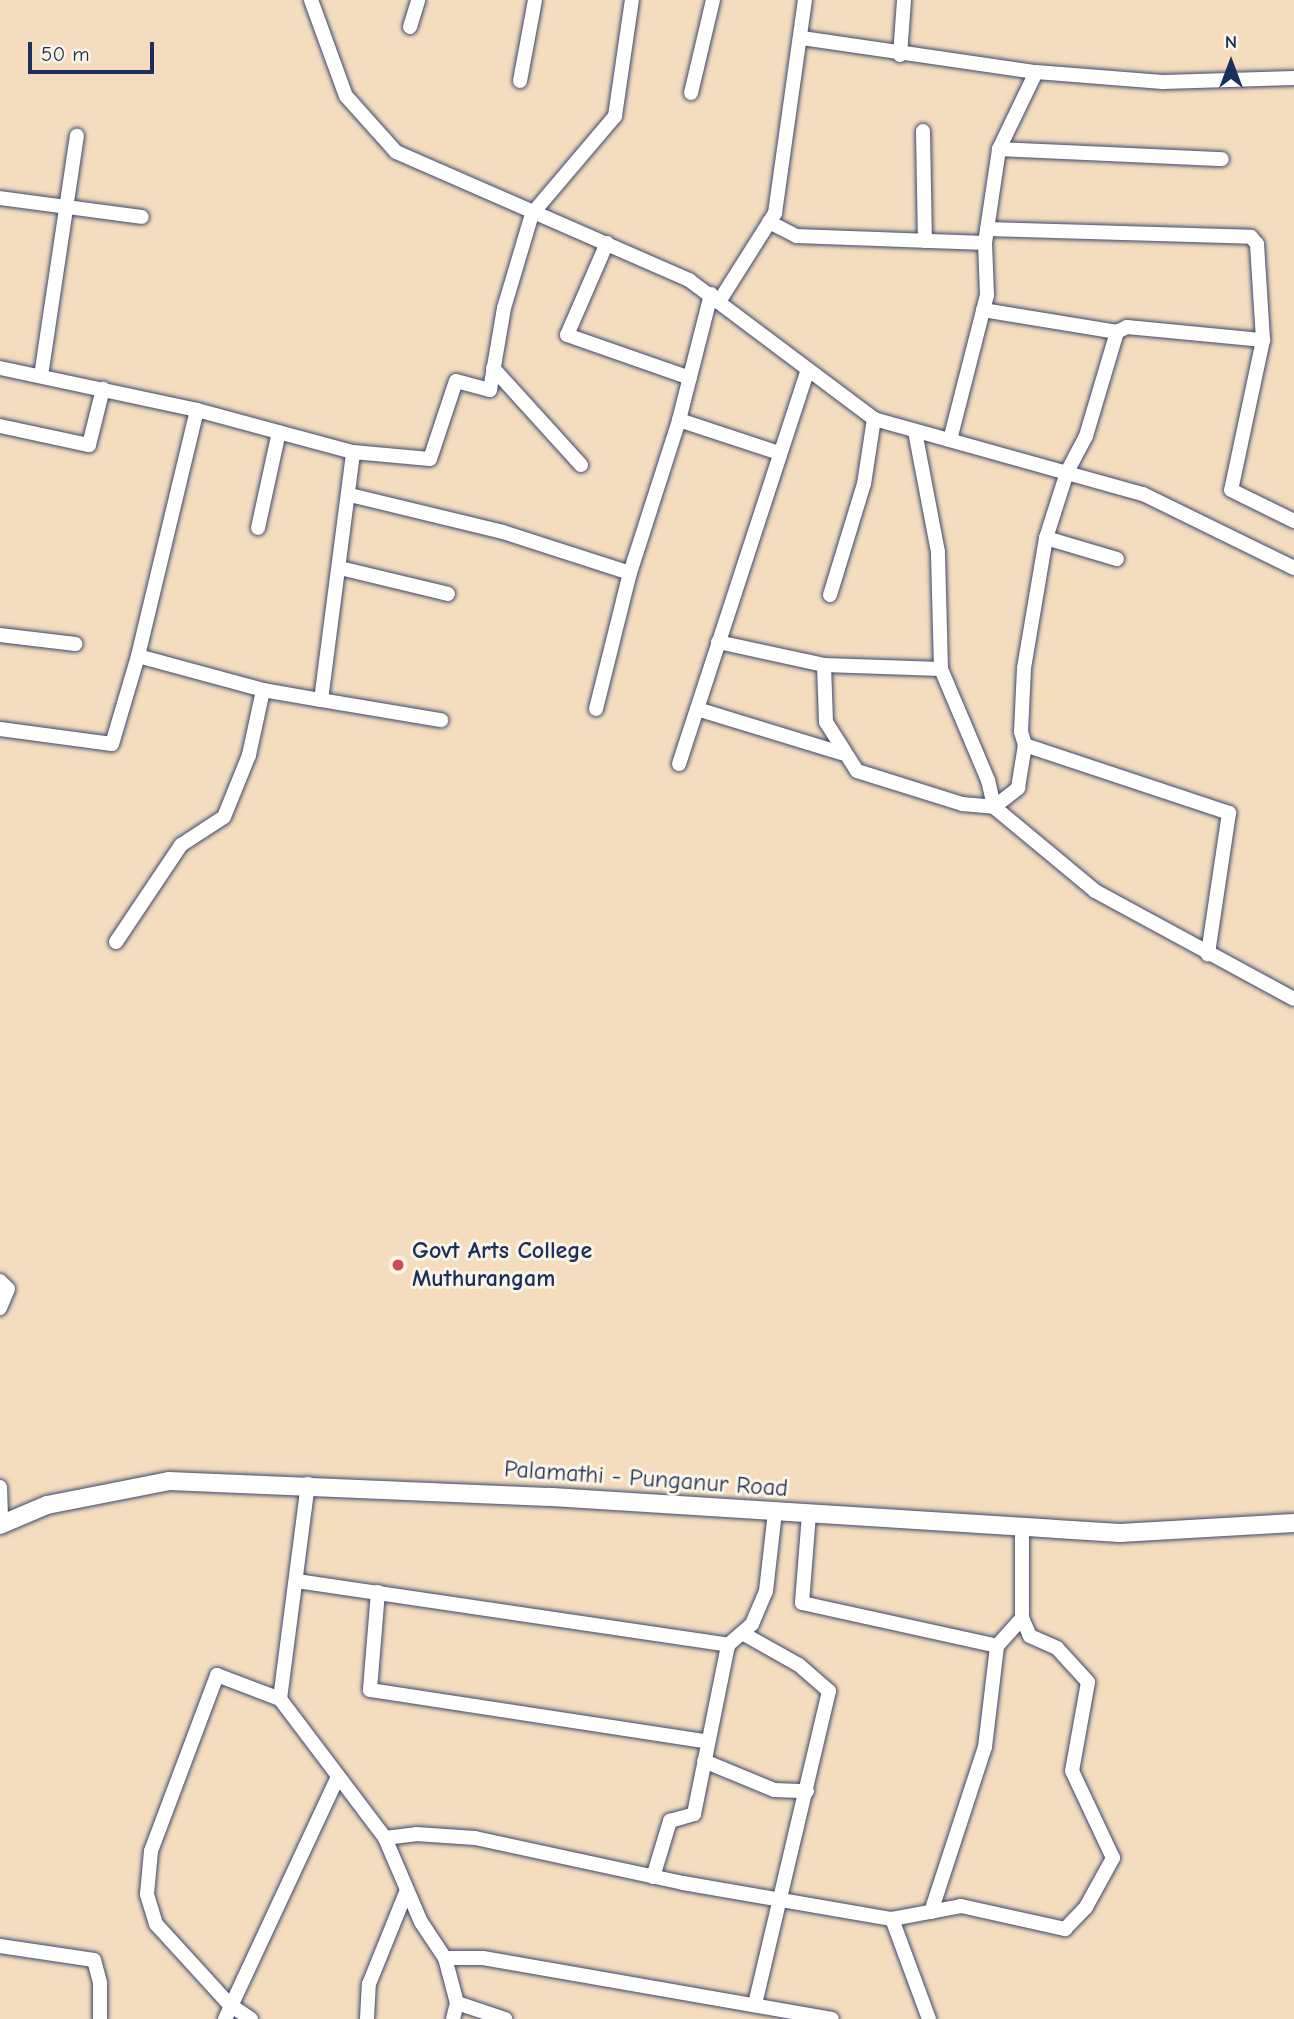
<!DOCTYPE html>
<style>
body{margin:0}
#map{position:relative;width:1294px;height:2019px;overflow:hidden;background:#f4ddbf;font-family:"Comic Neue",sans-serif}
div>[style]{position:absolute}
.roads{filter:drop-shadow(0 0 2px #3c496d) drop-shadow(0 0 2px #3c496d)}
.minor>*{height:14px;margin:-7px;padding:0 7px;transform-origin:7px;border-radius:7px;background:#fff}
.tertiary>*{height:18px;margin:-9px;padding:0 9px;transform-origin:9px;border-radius:9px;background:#fff}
.dots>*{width:19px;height:19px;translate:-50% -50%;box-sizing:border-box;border:4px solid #fcf5e5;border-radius:50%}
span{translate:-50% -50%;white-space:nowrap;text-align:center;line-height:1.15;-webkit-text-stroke:6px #fcf5e5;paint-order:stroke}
.poi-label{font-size:24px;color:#1b2f5e;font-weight:700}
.left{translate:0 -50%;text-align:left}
.street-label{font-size:24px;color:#1b2f5e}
.north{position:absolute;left:1196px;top:28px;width:70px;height:70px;-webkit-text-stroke:5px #fcf5e5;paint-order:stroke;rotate:0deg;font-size:19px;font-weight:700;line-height:28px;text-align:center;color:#1b2f5e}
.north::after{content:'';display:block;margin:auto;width:24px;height:32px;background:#1b2f5e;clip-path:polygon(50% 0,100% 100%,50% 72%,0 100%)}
.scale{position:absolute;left:28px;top:42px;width:126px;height:32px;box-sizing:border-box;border:4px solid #1b2f5e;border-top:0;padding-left:9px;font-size:21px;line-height:24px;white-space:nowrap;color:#1b2f5e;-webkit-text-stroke:5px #fcf5e5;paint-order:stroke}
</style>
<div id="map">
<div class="roads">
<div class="minor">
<i style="left:311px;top:0;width:102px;rotate:70deg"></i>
<i style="left:346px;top:96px;width:75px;rotate:48.2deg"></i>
<i style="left:396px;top:152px;width:320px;rotate:23.6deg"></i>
<i style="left:689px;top:280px;width:231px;rotate:36.9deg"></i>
<i style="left:874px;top:419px;width:279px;rotate:15.6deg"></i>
<i style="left:1143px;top:494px;width:168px;rotate:26.1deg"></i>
<i style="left:410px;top:27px;width:28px;rotate:-73deg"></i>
<i style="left:802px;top:38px;width:236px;rotate:8.3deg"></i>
<i style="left:1036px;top:72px;width:127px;rotate:4.5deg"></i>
<i style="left:1163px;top:82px;width:131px;rotate:-1.7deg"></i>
<i style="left:900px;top:55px;width:55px;rotate:-85.8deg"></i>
<i style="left:520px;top:81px;width:82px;rotate:-79.5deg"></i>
<i style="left:691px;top:93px;width:96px;rotate:-76.7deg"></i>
<i style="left:923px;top:131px;width:110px;rotate:89deg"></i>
<i style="left:999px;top:149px;width:223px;rotate:2.6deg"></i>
<i style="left:0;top:198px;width:143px;rotate:7.6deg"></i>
<i style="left:769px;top:222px;width:30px;rotate:27deg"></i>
<i style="left:796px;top:236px;width:189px;rotate:2.1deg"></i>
<i style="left:987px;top:229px;width:264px;rotate:1.7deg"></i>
<i style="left:1251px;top:237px;width:9px;rotate:49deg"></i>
<i style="left:1257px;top:244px;width:96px;rotate:86.4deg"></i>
<i style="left:1263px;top:340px;width:153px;rotate:102deg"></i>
<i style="left:1231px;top:490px;width:70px;rotate:26.2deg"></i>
<i style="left:607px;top:243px;width:100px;rotate:113.5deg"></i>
<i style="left:567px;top:335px;width:130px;rotate:19.3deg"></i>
<i style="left:720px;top:300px;width:103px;rotate:-57.7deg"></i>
<i style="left:775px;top:213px;width:215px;rotate:-82deg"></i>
<i style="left:983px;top:310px;width:136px;rotate:9.3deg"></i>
<i style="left:1117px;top:332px;width:11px;rotate:-27deg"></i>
<i style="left:1127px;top:327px;width:137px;rotate:5.5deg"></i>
<i style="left:0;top:368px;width:201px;rotate:12deg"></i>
<i style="left:197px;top:410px;width:162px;rotate:15.1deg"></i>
<i style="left:353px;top:452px;width:77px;rotate:5.2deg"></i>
<i style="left:430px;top:459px;width:82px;rotate:-71.6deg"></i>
<i style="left:456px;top:381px;width:35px;rotate:15deg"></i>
<i style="left:490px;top:390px;width:83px;rotate:-80.3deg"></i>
<i style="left:504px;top:308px;width:98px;rotate:-73.4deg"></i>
<i style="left:532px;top:214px;width:128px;rotate:-49.7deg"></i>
<i style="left:615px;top:116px;width:117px;rotate:-81.7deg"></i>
<i style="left:493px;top:368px;width:131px;rotate:47.8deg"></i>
<i style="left:41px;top:376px;width:243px;rotate:-81.5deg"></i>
<i style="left:197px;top:410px;width:253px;rotate:103.5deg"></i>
<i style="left:138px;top:656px;width:130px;rotate:15.2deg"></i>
<i style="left:263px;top:690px;width:59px;rotate:9.8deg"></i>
<i style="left:321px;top:700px;width:250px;rotate:-82.6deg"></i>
<i style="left:679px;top:420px;width:105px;rotate:18.3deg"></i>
<i style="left:0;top:426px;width:91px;rotate:12.1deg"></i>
<i style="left:89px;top:445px;width:58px;rotate:-76deg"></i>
<i style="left:950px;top:440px;width:150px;rotate:-75.7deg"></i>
<i style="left:987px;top:295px;width:52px;rotate:-92.2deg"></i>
<i style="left:985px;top:243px;width:95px;rotate:-81.5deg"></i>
<i style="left:999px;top:149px;width:85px;rotate:-64.3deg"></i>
<i style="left:350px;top:495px;width:157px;rotate:13.6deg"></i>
<i style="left:503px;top:532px;width:133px;rotate:17.9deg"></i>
<i style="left:630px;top:573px;width:161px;rotate:-72.2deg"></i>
<i style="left:679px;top:420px;width:130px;rotate:-75.7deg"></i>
<i style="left:258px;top:528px;width:98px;rotate:-77.7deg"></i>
<i style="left:1046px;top:538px;width:74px;rotate:16.5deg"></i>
<i style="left:340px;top:568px;width:111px;rotate:13.5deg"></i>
<i style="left:830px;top:595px;width:116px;rotate:-73deg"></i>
<i style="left:864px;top:484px;width:66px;rotate:-81.3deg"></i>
<i style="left:0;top:635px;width:76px;rotate:6.8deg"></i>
<i style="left:718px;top:642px;width:108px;rotate:12.2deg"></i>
<i style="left:824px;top:665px;width:117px;rotate:2deg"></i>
<i style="left:941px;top:669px;width:117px;rotate:-91.5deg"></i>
<i style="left:938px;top:552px;width:123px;rotate:-100.8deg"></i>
<i style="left:824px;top:665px;width:57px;rotate:88deg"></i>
<i style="left:826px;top:722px;width:58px;rotate:57.7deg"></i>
<i style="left:857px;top:771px;width:110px;rotate:17.4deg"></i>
<i style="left:962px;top:804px;width:32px;rotate:5deg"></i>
<i style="left:994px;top:807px;width:131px;rotate:39.7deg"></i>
<i style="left:1095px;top:891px;width:226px;rotate:28.5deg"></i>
<i style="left:941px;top:669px;width:121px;rotate:67.1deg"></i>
<i style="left:988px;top:780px;width:28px;rotate:77deg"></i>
<i style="left:994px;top:807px;width:31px;rotate:-38deg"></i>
<i style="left:1018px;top:788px;width:44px;rotate:-80.8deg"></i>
<i style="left:1025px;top:745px;width:14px;rotate:-107deg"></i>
<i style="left:1021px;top:732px;width:64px;rotate:-87.3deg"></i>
<i style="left:1024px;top:668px;width:132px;rotate:-80.4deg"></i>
<i style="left:1046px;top:538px;width:69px;rotate:-72.3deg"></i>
<i style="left:1067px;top:472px;width:41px;rotate:-62.2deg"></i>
<i style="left:1086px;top:436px;width:109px;rotate:-73.4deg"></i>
<i style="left:321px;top:700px;width:122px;rotate:9.5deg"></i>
<i style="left:596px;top:709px;width:140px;rotate:-76deg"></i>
<i style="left:697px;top:709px;width:151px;rotate:17deg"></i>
<i style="left:0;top:729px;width:113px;rotate:7.6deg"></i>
<i style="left:112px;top:744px;width:92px;rotate:-73.5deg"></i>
<i style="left:1025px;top:745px;width:215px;rotate:18.4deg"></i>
<i style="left:1229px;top:813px;width:143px;rotate:98.5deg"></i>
<i style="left:679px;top:764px;width:415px;rotate:-71.9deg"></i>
<i style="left:116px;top:942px;width:117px;rotate:-56.2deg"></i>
<i style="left:181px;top:845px;width:51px;rotate:-33.1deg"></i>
<i style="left:224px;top:817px;width:67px;rotate:-68deg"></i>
<i style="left:249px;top:755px;width:66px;rotate:-77.8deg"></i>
<i style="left:0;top:1281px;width:11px;rotate:45deg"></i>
<i style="left:8px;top:1289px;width:21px;rotate:113deg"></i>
<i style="left:0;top:1487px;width:37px;rotate:88deg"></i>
<i style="left:809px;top:1514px;width:89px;rotate:94.5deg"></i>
<i style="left:802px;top:1603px;width:200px;rotate:12.4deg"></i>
<i style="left:997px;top:1646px;width:38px;rotate:-48deg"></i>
<i style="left:297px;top:1581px;width:436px;rotate:8.4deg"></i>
<i style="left:378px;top:1592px;width:98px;rotate:94.7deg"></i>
<i style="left:370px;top:1690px;width:342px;rotate:8.7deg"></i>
<i style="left:742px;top:1633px;width:65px;rotate:29.3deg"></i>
<i style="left:799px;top:1665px;width:40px;rotate:41deg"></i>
<i style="left:829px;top:1691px;width:323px;rotate:103.3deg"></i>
<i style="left:280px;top:1699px;width:217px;rotate:-82.6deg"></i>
<i style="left:704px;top:1761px;width:76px;rotate:22.5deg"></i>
<i style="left:774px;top:1790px;width:33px;rotate:2deg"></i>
<i style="left:385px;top:1838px;width:31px;rotate:-7deg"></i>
<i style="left:416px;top:1834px;width:59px;rotate:3.9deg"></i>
<i style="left:475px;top:1838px;width:213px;rotate:12.2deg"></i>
<i style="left:683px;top:1883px;width:212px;rotate:9.8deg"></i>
<i style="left:892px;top:1919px;width:70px;rotate:-10.7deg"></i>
<i style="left:961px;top:1906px;width:107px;rotate:12.5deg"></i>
<i style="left:1065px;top:1929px;width:30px;rotate:-46deg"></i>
<i style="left:1086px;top:1907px;width:56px;rotate:-61.1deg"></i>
<i style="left:1113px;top:1858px;width:96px;rotate:-115.2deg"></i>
<i style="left:1072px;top:1771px;width:90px;rotate:-79.8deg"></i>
<i style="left:1088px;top:1682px;width:46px;rotate:-132.4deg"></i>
<i style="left:1057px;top:1648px;width:30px;rotate:-156deg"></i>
<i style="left:1030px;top:1636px;width:20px;rotate:-114deg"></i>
<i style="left:1022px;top:1618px;width:91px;rotate:-90deg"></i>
<i style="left:653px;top:1877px;width:59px;rotate:-73.1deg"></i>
<i style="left:670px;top:1821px;width:25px;rotate:-16deg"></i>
<i style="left:694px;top:1814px;width:172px;rotate:-78.6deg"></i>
<i style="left:728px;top:1645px;width:32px;rotate:-41deg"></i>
<i style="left:752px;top:1624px;width:36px;rotate:-67deg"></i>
<i style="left:766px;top:1591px;width:80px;rotate:-83.5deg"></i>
<i style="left:931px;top:1912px;width:174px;rotate:-71.9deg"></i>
<i style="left:985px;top:1747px;width:102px;rotate:-83.2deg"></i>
<i style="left:892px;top:1919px;width:107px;rotate:69.7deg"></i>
<i style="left:0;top:1946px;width:95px;rotate:8.5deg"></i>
<i style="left:94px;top:1960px;width:24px;rotate:75deg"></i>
<i style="left:100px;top:1983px;width:36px;rotate:90deg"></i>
<i style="left:445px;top:1958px;width:38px"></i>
<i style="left:483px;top:1958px;width:354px;rotate:9.9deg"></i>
<i style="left:457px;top:2003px;width:51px;rotate:18.4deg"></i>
<i style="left:225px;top:2019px;width:267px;rotate:-65deg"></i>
<i style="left:251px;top:2019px;width:27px;rotate:-146deg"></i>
<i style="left:229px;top:2004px;width:108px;rotate:-132.4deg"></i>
<i style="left:156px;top:1924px;width:31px;rotate:-107deg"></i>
<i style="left:147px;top:1894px;width:43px;rotate:-84.7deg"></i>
<i style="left:151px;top:1851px;width:188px;rotate:-69.4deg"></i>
<i style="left:217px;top:1675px;width:67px;rotate:20.9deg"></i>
<i style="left:280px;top:1699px;width:174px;rotate:52.9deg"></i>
<i style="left:385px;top:1838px;width:91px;rotate:66.8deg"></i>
<i style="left:421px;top:1922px;width:43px;rotate:56.3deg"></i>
<i style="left:445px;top:1958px;width:47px;rotate:75.1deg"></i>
<i style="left:457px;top:2003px;width:16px;rotate:104deg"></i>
<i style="left:367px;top:2019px;width:35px;rotate:-87deg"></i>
<i style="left:369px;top:1984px;width:101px;rotate:-68deg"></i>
</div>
<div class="tertiary">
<i style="left:0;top:1525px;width:51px;rotate:-23.1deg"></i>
<i style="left:47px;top:1505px;width:124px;rotate:-11.1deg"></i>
<i style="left:169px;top:1481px;width:383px;rotate:2.4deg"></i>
<i style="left:552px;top:1497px;width:569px;rotate:3.63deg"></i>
<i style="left:1120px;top:1533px;width:174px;rotate:-3.3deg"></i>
</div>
</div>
<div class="dots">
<i style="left:398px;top:1265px;background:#d1495b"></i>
</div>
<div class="poi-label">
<span class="left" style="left:412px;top:1265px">Govt Arts College<br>Muthurangam</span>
</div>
<div class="street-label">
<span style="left:646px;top:1479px;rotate:4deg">Palamathi - Punganur Road</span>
</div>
<div class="north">N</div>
<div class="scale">50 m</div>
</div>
